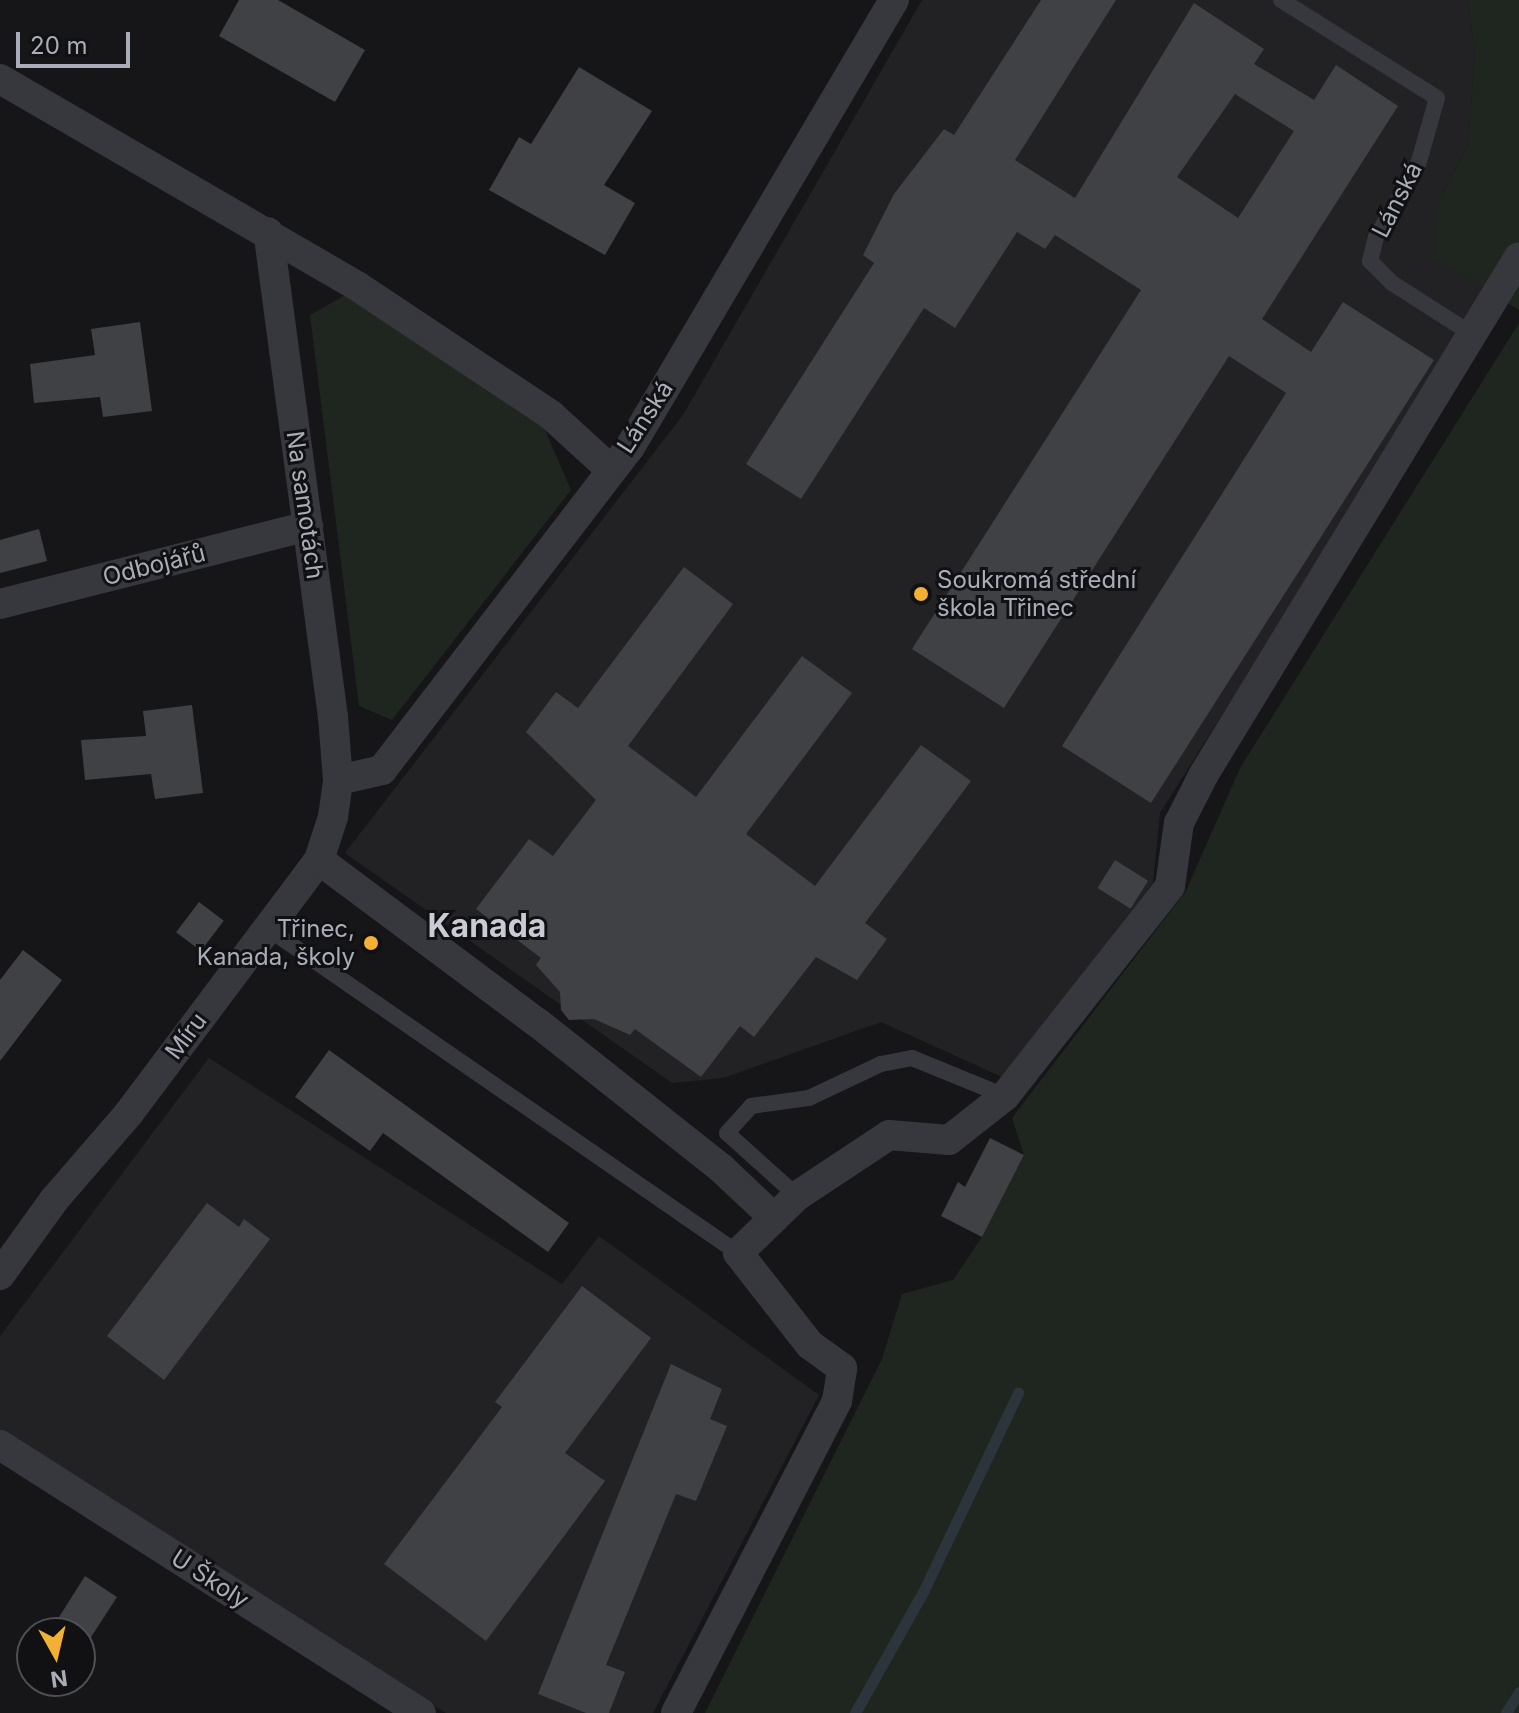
<!DOCTYPE html>
<meta charset="utf-8">
<style>
body{margin:0}
#map{position:relative;width:1519px;height:1713px;overflow:hidden;background:#161618;font-family:Inter,sans-serif}
div>[style]{position:absolute}
.built>*{inset:0;background:#222225}
.green>*{inset:0;background:#1e261f}
.stream>*{height:11px;margin:-5.5px;padding:0 5.5px;transform-origin:5.5px;border-radius:5.5px;background:#2c353c}
.building>*{inset:0;background:#404145;transform-origin:0 0}
.service>*{height:16px;margin:-8px;padding:0 8px;transform-origin:8px;border-radius:8px;background:#37383d}
.minor>*{height:30px;margin:-15px;padding:0 15px;transform-origin:15px;border-radius:15px;background:#37383d}
.dots>*{width:22px;height:22px;translate:-50% -50%;box-sizing:border-box;border:4px solid #111113;border-radius:50%}
span{translate:-50% -50%;white-space:nowrap;text-align:center;line-height:1.15;-webkit-text-stroke:6px #111113;paint-order:stroke}
.street-label{font-size:24px;color:#a8adb8}
.poi-label{font-size:24px;color:#a8adb8}
.left{translate:0 -50%;text-align:left}
.right{translate:-100% -50%;text-align:right}
.district-label{font-size:32px;color:#c9ccd4;font-weight:700}
.north{position:absolute;left:16px;top:1617px;width:80px;height:80px;box-sizing:border-box;background:#111113;border:2px solid #4d4f55;border-radius:50%;rotate:172deg;font-size:22px;font-weight:700;line-height:32px;text-align:center;color:#a8adb8}
.north::after{content:'';display:block;margin:auto;width:28px;height:36px;background:#f2b134;clip-path:polygon(50% 0,100% 100%,50% 72%,0 100%)}
.scale{position:absolute;left:16px;top:32px;width:114px;height:36px;box-sizing:border-box;border:4px solid #a8adb8;border-top:0;padding-left:10px;font-size:24px;line-height:28px;white-space:nowrap;color:#a8adb8;-webkit-text-stroke:6px #111113;paint-order:stroke}
</style>
<div id="map">
<div class="built">
<i style="clip-path:polygon(922px 0,1468px 0,1475px 52px,1468px 144px,1436px 206px,1490px 292px,1160px 813px,1153px 883px,1002px 1077px,881px 1022px,723px 1078px,672px 1083px,345px 853px,683px 415px)"></i>
<i style="clip-path:polygon(209px 1058px,562px 1284px,599px 1236px,819px 1395px,653px 1713px,446px 1713px,0 1433px,0 1336px)"></i>
</div>
<div class="green">
<i style="clip-path:polygon(1468px 0,1519px 0,1519px 310px,1433px 258px,1436px 206px,1468px 144px,1475px 52px)"></i>
<i style="clip-path:polygon(349px 293px,542px 423px,571px 490px,392px 720px,359px 706px,310px 315px)"></i>
<i style="clip-path:polygon(1519px 323px,1519px 1713px,705px 1713px,882px 1359px,902px 1294px,953px 1280px,982px 1237px,1024px 1155px,1012px 1118px,1186px 891px,1240px 768px)"></i>
</div>
<div class="stream">
<i style="left:855px;top:1713px;width:139px;rotate:-60.7deg"></i>
<i style="left:923px;top:1592px;width:221px;rotate:-64.5deg"></i>
<i style="left:1506px;top:1713px;width:25px;rotate:-58deg"></i>
</div>
<div class="building">
<i style="clip-path:polygon(239px 0,278px 0,365px 50px,335px 102px,219px 36px)"></i>
<i style="clip-path:polygon(evenodd,1041px 0,1116px 0,1015px 160px,1075px 198px,1194px 3px,1264px 49px,1254px 64px,1314px 100px,1336px 65px,1398px 106px,1262px 319px,1311px 352px,1343px 302px,1434px 360px,1151px 803px,1062px 746px,1286px 393px,1229px 356px,1004px 708px,912px 649px,1141px 290px,1055px 235px,1045px 249px,1017px 232px,955px 328px,924px 308px,801px 499px,746px 464px,874px 263px,863px 255px,894px 194px,944px 129px,954px 135px,1041px 0,1235px 94px,1294px 131px,1238px 218px,1177px 177px,1235px 94px)"></i>
<i style="clip-path:polygon(579px 67px,652px 111px,604px 185px,635px 203px,605px 255px,489px 190px,519px 137px,531px 144px)"></i>
<i style="clip-path:polygon(140px 322px,152px 411px,103px 417px,100px 397px,34px 403px,30px 364px,95px 355px,91px 329px)"></i>
<i style="clip-path:polygon(39px 529px,47px 561px,0 573px,0 540px)"></i>
<i style="clip-path:polygon(684px 567px,733px 604px,628px 746px,696px 797px,802px 656px,852px 693px,746px 834px,815px 886px,921px 745px,971px 781px,865px 923px,887px 939px,857px 980px,816px 957px,754px 1037px,740px 1026px,701px 1077px,635px 1029px,630px 1035px,594px 1019px,569px 1020px,561px 1010px,560px 992px,536px 965px,541px 958px,476px 909px,529px 839px,553px 856px,596px 800px,526px 732px,556px 692px,578px 708px)"></i>
<i style="clip-path:polygon(192px 705px,203px 793px,155px 799px,151px 774px,85px 780px,81px 740px,146px 736px,143px 711px)"></i>
<i style="left:1115px;top:860px;width:39px;height:33px;rotate:32deg"></i>
<i style="left:199px;top:902px;width:31px;height:38px;rotate:37deg"></i>
<i style="clip-path:polygon(23px 950px,62px 980px,0 1061px,0 980px)"></i>
<i style="clip-path:polygon(329px 1050px,569px 1223px,548px 1252px,383px 1133px,370px 1151px,295px 1097px)"></i>
<i style="clip-path:polygon(990px 1138px,1024px 1155px,982px 1237px,941px 1216px,958px 1182px,965px 1187px)"></i>
<i style="clip-path:polygon(207px 1203px,239px 1227px,244px 1219px,270px 1239px,164px 1380px,107px 1336px)"></i>
<i style="clip-path:polygon(582px 1286px,651px 1338px,565px 1453px,605px 1481px,486px 1641px,384px 1564px,502px 1407px,495px 1402px)"></i>
<i style="clip-path:polygon(671px 1364px,722px 1389px,710px 1419px,727px 1426px,696px 1501px,676px 1494px,606px 1665px,625px 1672px,609px 1713px,586px 1713px,538px 1694px)"></i>
<i style="clip-path:polygon(85px 1576px,117px 1597px,86px 1645px,80px 1633px,54px 1625px)"></i>
</div>
<div class="service">
<i style="left:1281px;top:0;width:184px;rotate:32.1deg"></i>
<i style="left:1437px;top:98px;width:73px;rotate:105.9deg"></i>
<i style="left:1417px;top:168px;width:80px;rotate:120.7deg"></i>
<i style="left:1376px;top:237px;width:25px;rotate:104deg"></i>
<i style="left:1370px;top:261px;width:31px;rotate:45deg"></i>
<i style="left:1392px;top:283px;width:98px;rotate:32.6deg"></i>
<i style="left:267px;top:928px;width:572px;rotate:34.61deg"></i>
<i style="left:797px;top:1196px;width:94px;rotate:-138deg"></i>
<i style="left:727px;top:1133px;width:36px;rotate:-48deg"></i>
<i style="left:751px;top:1106px;width:59px;rotate:-7.9deg"></i>
<i style="left:809px;top:1098px;width:80px;rotate:-25.3deg"></i>
<i style="left:881px;top:1064px;width:32px;rotate:-11deg"></i>
<i style="left:912px;top:1058px;width:100px;rotate:22.2deg"></i>
</div>
<div class="minor">
<i style="left:0;top:79px;width:413px;rotate:30.1deg"></i>
<i style="left:357px;top:286px;width:233px;rotate:33.6deg"></i>
<i style="left:551px;top:415px;width:80px;rotate:42.5deg"></i>
<i style="left:0;top:604px;width:318px;rotate:-14.2deg"></i>
<i style="left:338px;top:780px;width:45px;rotate:-12.8deg"></i>
<i style="left:382px;top:770px;width:407px;rotate:-52.5deg"></i>
<i style="left:630px;top:447px;width:519px;rotate:-59.43deg"></i>
<i style="left:319px;top:860px;width:273px;rotate:36.7deg"></i>
<i style="left:538px;top:1023px;width:233px;rotate:38.4deg"></i>
<i style="left:721px;top:1168px;width:71px;rotate:43.3deg"></i>
<i style="left:0;top:1275px;width:92px;rotate:-54.2deg"></i>
<i style="left:54px;top:1200px;width:115px;rotate:-49.2deg"></i>
<i style="left:129px;top:1113px;width:316px;rotate:-53.1deg"></i>
<i style="left:319px;top:860px;width:45px;rotate:-72deg"></i>
<i style="left:333px;top:817px;width:37px;rotate:-82deg"></i>
<i style="left:338px;top:780px;width:63px;rotate:-94.5deg"></i>
<i style="left:333px;top:717px;width:489px;rotate:-97.6deg"></i>
<i style="left:0;top:1445px;width:499px;rotate:32.5deg"></i>
<i style="left:676px;top:1713px;width:351px;rotate:-62.7deg"></i>
<i style="left:837px;top:1401px;width:33px;rotate:-81deg"></i>
<i style="left:842px;top:1368px;width:39px;rotate:-144deg"></i>
<i style="left:810px;top:1345px;width:117px;rotate:-128deg"></i>
<i style="left:738px;top:1253px;width:82px;rotate:-44deg"></i>
<i style="left:797px;top:1196px;width:110px;rotate:-33.5deg"></i>
<i style="left:889px;top:1135px;width:60px;rotate:4.8deg"></i>
<i style="left:949px;top:1140px;width:71px;rotate:-38.2deg"></i>
<i style="left:1005px;top:1096px;width:267px;rotate:-51.8deg"></i>
<i style="left:1170px;top:886px;width:64px;rotate:-81.9deg"></i>
<i style="left:1179px;top:823px;width:55px;rotate:-63deg"></i>
<i style="left:1204px;top:774px;width:605px;rotate:-58.65deg"></i>
</div>
<div class="dots">
<i style="left:921px;top:594px;background:#f2b134"></i>
<i style="left:371px;top:943px;background:#f2b134"></i>
</div>
<div class="street-label">
<span style="left:1397px;top:200px;rotate:-63deg">Lánská</span>
<span style="left:645px;top:417px;rotate:-57deg">Lánská</span>
<span style="left:305px;top:505px;rotate:82deg">Na samotách</span>
<span style="left:154px;top:565px;rotate:-14deg">Odbojářů</span>
<span style="left:186px;top:1036px;rotate:-53deg">Míru</span>
<span style="left:210px;top:1579px;rotate:33deg">U Školy</span>
</div>
<div class="poi-label">
<span class="left" style="left:937px;top:594px">Soukromá střední<br>škola Třinec</span>
<span class="right" style="left:355px;top:943px">Třinec,<br>Kanada, školy</span>
</div>
<div class="district-label">
<span style="left:487px;top:926px">Kanada</span>
</div>
<div class="north">N</div>
<div class="scale">20 m</div>
</div>
